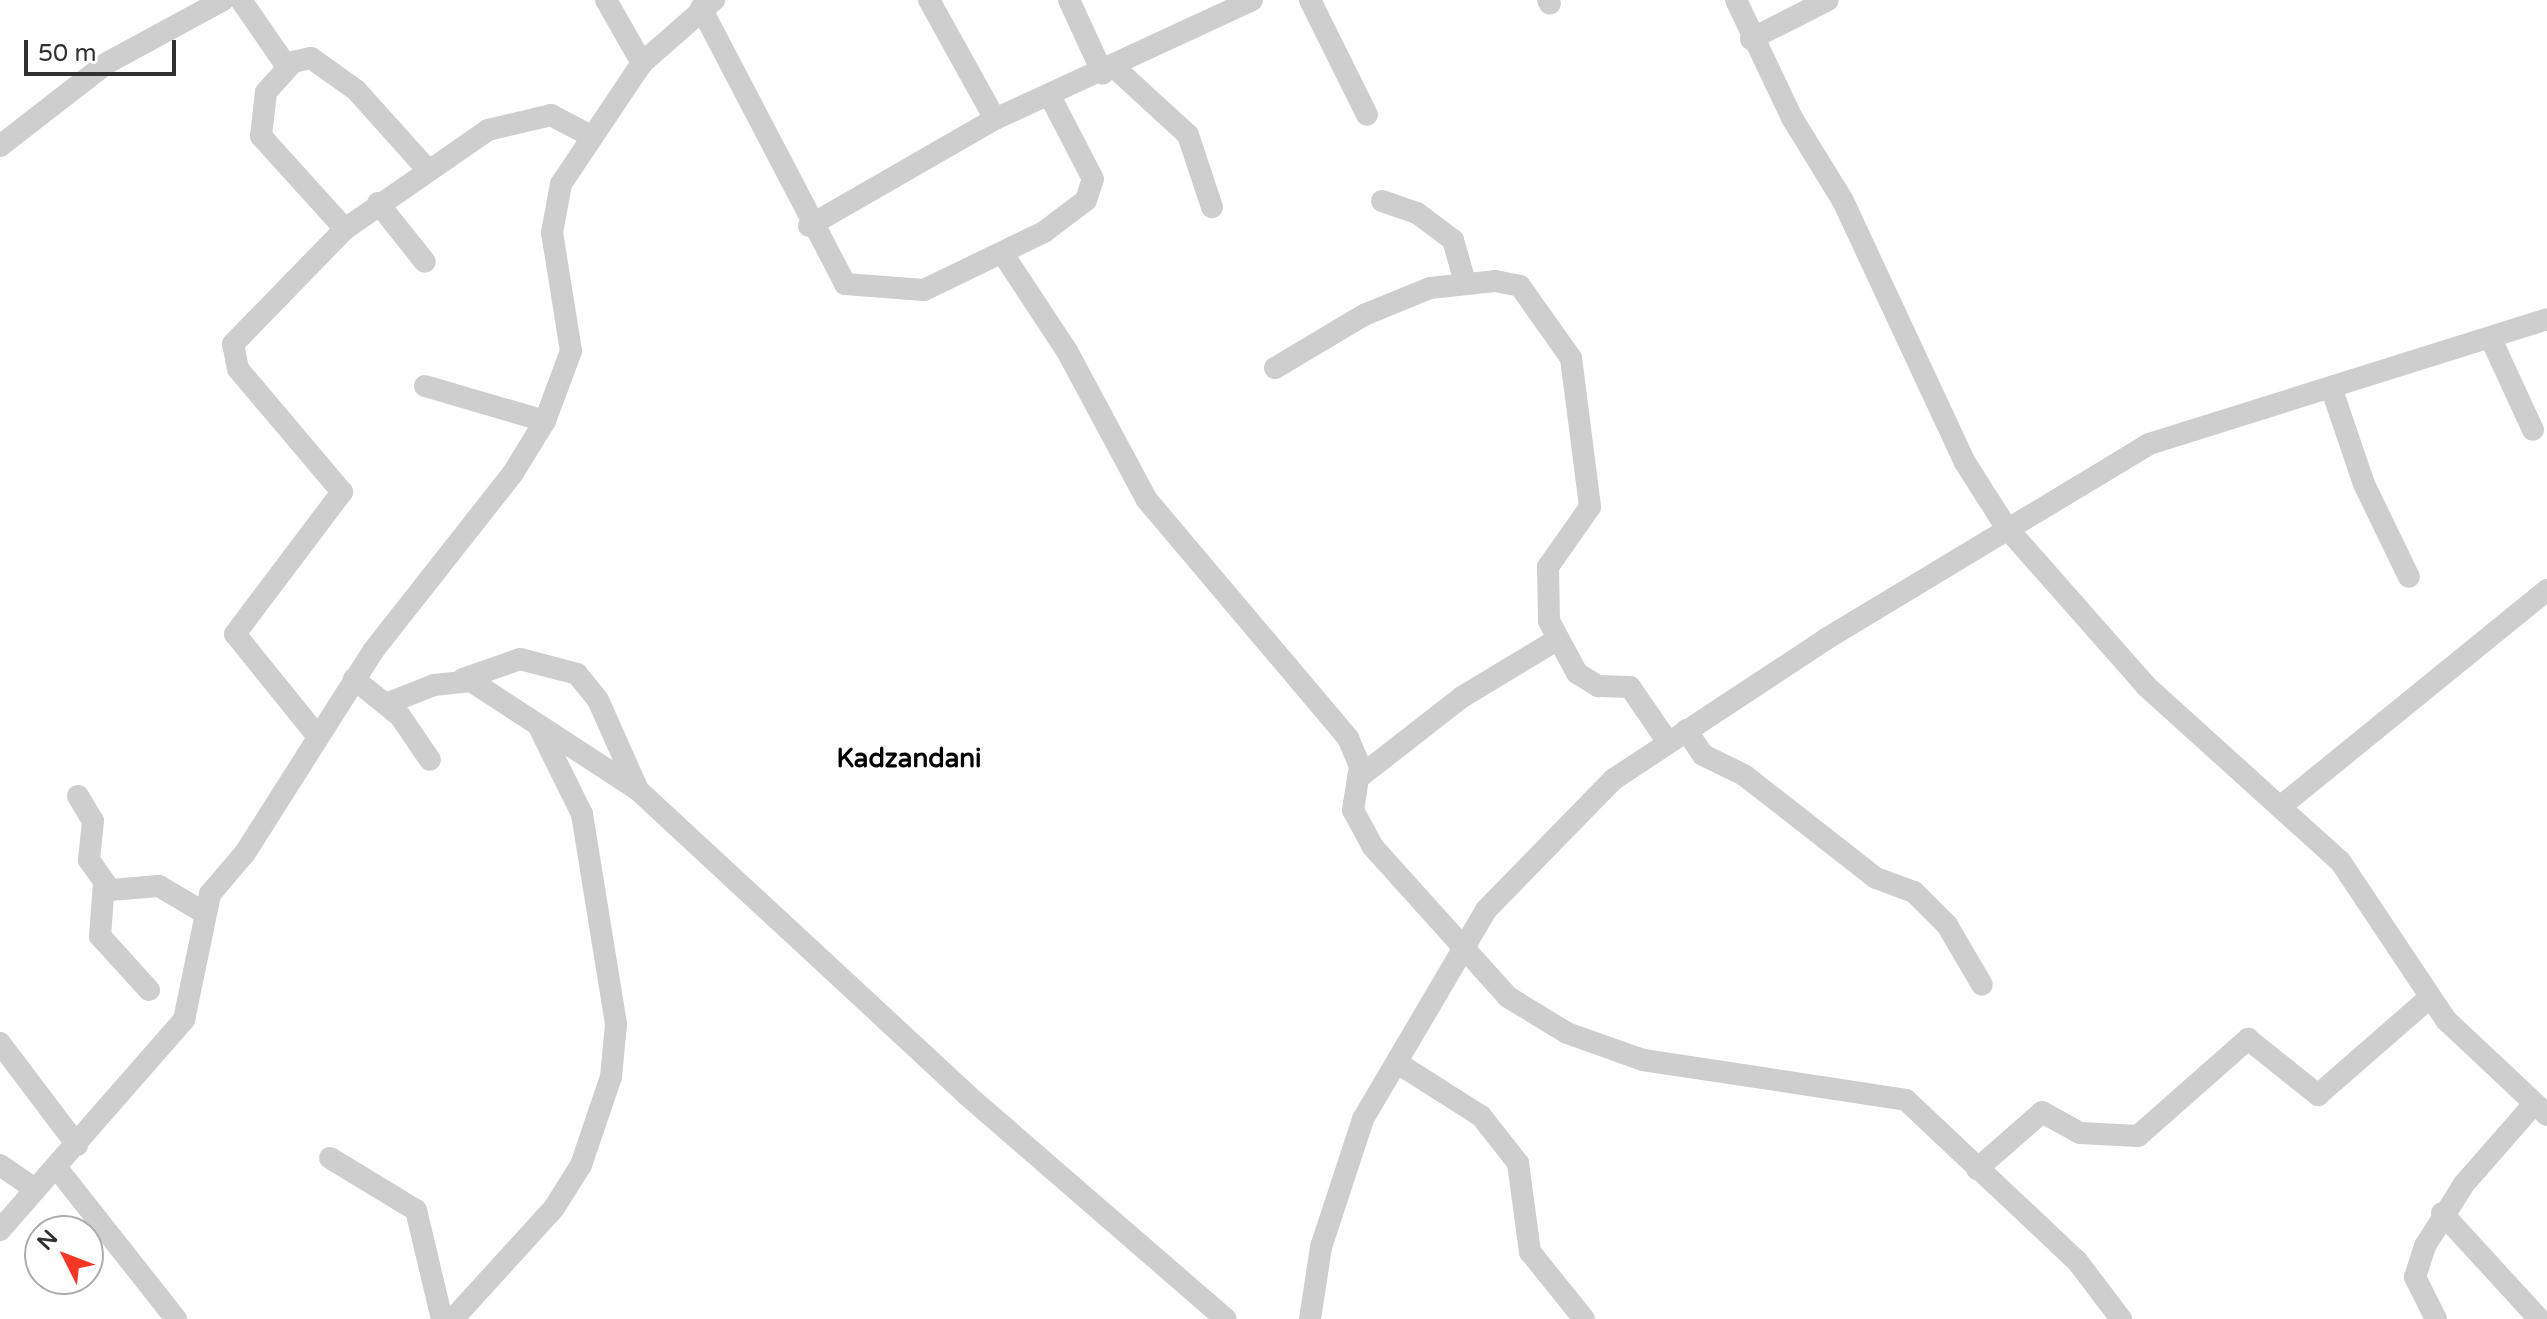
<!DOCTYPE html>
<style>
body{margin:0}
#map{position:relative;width:2547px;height:1319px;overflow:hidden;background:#fff;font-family:"Varela Round",sans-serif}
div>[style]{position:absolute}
.street>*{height:22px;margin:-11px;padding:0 11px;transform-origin:11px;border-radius:11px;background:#cecece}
span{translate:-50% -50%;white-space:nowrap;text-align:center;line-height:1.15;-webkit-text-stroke:8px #fff;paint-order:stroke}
.quarter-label{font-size:26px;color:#000;font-weight:700}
.north{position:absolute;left:24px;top:1215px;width:80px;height:80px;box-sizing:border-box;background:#fff;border:2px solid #adadad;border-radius:50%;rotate:312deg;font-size:22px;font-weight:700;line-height:32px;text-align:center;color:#313131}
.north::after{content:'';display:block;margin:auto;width:28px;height:36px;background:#f73725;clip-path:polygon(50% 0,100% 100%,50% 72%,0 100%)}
.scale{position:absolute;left:24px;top:40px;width:152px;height:36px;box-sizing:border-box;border:4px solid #313131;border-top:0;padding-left:10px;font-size:24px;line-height:28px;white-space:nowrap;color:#313131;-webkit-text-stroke:6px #fff;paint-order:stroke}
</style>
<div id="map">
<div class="street">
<i style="left:241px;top:0;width:81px;rotate:55.5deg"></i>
<i style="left:606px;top:0;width:73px;rotate:60.3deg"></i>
<i style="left:929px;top:0;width:136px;rotate:61deg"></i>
<i style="left:1069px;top:0;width:81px;rotate:65.3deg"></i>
<i style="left:1310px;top:0;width:128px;rotate:63.6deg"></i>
<i style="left:1548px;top:0;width:4px;rotate:63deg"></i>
<i style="left:1736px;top:0;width:131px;rotate:64.6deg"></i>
<i style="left:1792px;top:118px;width:97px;rotate:58.4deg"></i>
<i style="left:1843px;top:201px;width:287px;rotate:65deg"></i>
<i style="left:1964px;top:461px;width:78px;rotate:57.5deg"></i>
<i style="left:2006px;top:527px;width:212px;rotate:48.6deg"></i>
<i style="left:2146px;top:686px;width:261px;rotate:42.1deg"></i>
<i style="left:2340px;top:861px;width:191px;rotate:56.3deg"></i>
<i style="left:2446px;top:1020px;width:139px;rotate:43.2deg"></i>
<i style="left:701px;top:8px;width:311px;rotate:62.4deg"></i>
<i style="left:845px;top:284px;width:79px;rotate:4.3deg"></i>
<i style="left:924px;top:290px;width:133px;rotate:-25.8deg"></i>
<i style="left:1044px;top:232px;width:53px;rotate:-37.3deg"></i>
<i style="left:1086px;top:200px;width:22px;rotate:-72deg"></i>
<i style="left:1093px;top:179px;width:93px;rotate:-117.4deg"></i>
<i style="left:1751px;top:39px;width:86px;rotate:-26.9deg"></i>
<i style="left:1115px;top:68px;width:99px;rotate:42.5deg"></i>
<i style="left:1188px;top:135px;width:76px;rotate:71.6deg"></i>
<i style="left:0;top:146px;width:135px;rotate:-37.8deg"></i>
<i style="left:107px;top:63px;width:132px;rotate:-28.5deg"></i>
<i style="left:1382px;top:201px;width:37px;rotate:19deg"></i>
<i style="left:1417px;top:213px;width:45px;rotate:36.9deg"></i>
<i style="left:1453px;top:240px;width:44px;rotate:74.1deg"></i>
<i style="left:378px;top:203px;width:75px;rotate:51.5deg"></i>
<i style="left:809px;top:226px;width:215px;rotate:-29.9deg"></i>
<i style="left:995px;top:119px;width:283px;rotate:-24.8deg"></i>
<i style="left:345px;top:229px;width:125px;rotate:-132.1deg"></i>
<i style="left:261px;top:136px;width:44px;rotate:-83.5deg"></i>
<i style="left:266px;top:92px;width:40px;rotate:-48deg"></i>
<i style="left:293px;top:62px;width:18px;rotate:-13deg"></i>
<i style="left:311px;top:58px;width:55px;rotate:35.4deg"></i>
<i style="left:356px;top:90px;width:105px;rotate:48.1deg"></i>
<i style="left:1003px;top:254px;width:116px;rotate:56.6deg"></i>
<i style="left:1067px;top:351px;width:169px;rotate:61.8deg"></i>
<i style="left:1147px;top:500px;width:312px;rotate:49.8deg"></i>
<i style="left:1348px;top:738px;width:30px;rotate:67deg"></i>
<i style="left:1360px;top:766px;width:45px;rotate:99deg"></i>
<i style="left:1353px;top:810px;width:42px;rotate:61.6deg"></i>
<i style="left:1373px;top:847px;width:202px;rotate:48deg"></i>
<i style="left:1508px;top:997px;width:69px;rotate:31.4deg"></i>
<i style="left:1567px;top:1033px;width:81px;rotate:19.6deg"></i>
<i style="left:1643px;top:1060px;width:266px;rotate:8.6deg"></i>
<i style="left:1906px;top:1100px;width:235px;rotate:43.3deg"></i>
<i style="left:2077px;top:1261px;width:73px;rotate:52.8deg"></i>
<i style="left:2491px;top:339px;width:100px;rotate:65.2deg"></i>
<i style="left:1275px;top:368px;width:104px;rotate:-30.8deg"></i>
<i style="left:1364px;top:315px;width:71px;rotate:-22.2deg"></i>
<i style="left:1430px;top:288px;width:65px;rotate:-6.1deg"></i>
<i style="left:1495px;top:281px;width:25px;rotate:11deg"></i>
<i style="left:1520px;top:286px;width:88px;rotate:54.7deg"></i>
<i style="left:1571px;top:358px;width:150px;rotate:82.7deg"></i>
<i style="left:1590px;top:507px;width:73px;rotate:125deg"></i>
<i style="left:1548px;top:567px;width:54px;rotate:88.9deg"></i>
<i style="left:1549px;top:621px;width:59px;rotate:61.7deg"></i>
<i style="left:1577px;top:673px;width:25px;rotate:32deg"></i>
<i style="left:1598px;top:686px;width:32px;rotate:2deg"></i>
<i style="left:1630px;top:687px;width:67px;rotate:55.4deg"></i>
<i style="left:425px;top:386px;width:125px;rotate:16.3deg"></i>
<i style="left:2332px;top:390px;width:99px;rotate:71.2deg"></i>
<i style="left:2364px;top:484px;width:103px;rotate:64.2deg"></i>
<i style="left:354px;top:679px;width:59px;rotate:38.8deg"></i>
<i style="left:400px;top:716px;width:53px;rotate:55.7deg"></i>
<i style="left:463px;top:679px;width:60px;rotate:-19.3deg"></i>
<i style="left:520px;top:659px;width:59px;rotate:14.7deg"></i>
<i style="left:577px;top:674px;width:33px;rotate:51deg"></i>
<i style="left:598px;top:700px;width:98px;rotate:66deg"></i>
<i style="left:386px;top:704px;width:52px;rotate:-21.6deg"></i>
<i style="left:434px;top:685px;width:37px;rotate:-6deg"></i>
<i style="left:471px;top:681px;width:199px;rotate:33.1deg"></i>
<i style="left:638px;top:790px;width:449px;rotate:42.8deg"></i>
<i style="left:967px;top:1095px;width:342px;rotate:40.9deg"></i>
<i style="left:1686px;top:730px;width:30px;rotate:56deg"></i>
<i style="left:1703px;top:755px;width:46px;rotate:26deg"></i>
<i style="left:1744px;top:775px;width:167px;rotate:38deg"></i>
<i style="left:1876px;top:878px;width:40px;rotate:20.2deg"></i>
<i style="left:1914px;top:892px;width:47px;rotate:45deg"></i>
<i style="left:1947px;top:925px;width:69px;rotate:59.7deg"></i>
<i style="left:315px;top:733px;width:127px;rotate:-128.9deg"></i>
<i style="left:235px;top:634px;width:178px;rotate:-53deg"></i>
<i style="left:342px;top:492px;width:161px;rotate:-130.2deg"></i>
<i style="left:238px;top:369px;width:25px;rotate:-101deg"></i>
<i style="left:233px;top:344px;width:161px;rotate:-45.8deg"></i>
<i style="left:345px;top:229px;width:174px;rotate:-34.7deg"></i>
<i style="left:488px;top:130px;width:65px;rotate:-13.4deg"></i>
<i style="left:551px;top:115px;width:43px;rotate:27.8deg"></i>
<i style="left:1358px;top:778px;width:132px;rotate:-37.9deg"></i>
<i style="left:1462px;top:697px;width:112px;rotate:-31.1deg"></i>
<i style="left:78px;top:796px;width:29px;rotate:59deg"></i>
<i style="left:93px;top:821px;width:39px;rotate:96deg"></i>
<i style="left:89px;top:860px;width:37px;rotate:55deg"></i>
<i style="left:110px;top:890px;width:49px;rotate:-4.7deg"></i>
<i style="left:159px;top:886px;width:51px;rotate:30.6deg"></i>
<i style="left:2280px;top:807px;width:344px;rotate:-39.1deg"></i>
<i style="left:104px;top:883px;width:53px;rotate:94.3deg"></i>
<i style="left:100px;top:936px;width:73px;rotate:47.8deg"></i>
<i style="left:0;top:1043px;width:128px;rotate:53deg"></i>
<i style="left:1399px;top:1064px;width:97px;rotate:32.4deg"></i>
<i style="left:1481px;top:1116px;width:60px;rotate:51.8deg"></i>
<i style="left:1518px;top:1163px;width:90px;rotate:82.3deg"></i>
<i style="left:1530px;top:1252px;width:86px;rotate:51.1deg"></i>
<i style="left:330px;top:1158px;width:100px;rotate:31.2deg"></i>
<i style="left:416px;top:1210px;width:112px;rotate:76.6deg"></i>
<i style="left:0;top:1165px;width:42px;rotate:34.4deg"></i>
<i style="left:56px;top:1167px;width:194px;rotate:51.7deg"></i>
<i style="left:1977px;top:1169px;width:86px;rotate:-41.2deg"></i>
<i style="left:2042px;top:1112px;width:43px;rotate:28.9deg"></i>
<i style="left:2080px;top:1133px;width:58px;rotate:3deg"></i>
<i style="left:2138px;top:1136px;width:147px;rotate:-41.4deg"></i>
<i style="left:2248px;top:1039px;width:90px;rotate:38.7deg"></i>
<i style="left:2318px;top:1095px;width:147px;rotate:-41.1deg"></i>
<i style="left:2442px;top:1213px;width:144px;rotate:47.5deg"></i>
<i style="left:0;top:1230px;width:279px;rotate:-48.8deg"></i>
<i style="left:184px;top:1020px;width:129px;rotate:-78.3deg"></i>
<i style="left:210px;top:894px;width:54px;rotate:-49.5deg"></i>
<i style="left:245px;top:853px;width:239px;rotate:-57.6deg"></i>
<i style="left:373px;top:651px;width:226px;rotate:-51.8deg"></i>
<i style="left:513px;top:473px;width:61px;rotate:-58.4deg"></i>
<i style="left:545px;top:421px;width:75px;rotate:-69.6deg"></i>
<i style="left:571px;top:351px;width:120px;rotate:-99.1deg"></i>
<i style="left:552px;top:233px;width:50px;rotate:-79.6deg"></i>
<i style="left:561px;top:184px;width:146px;rotate:-56.2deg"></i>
<i style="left:642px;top:63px;width:96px;rotate:-41.2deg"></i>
<i style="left:453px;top:1319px;width:150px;rotate:-47.7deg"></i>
<i style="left:554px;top:1208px;width:51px;rotate:-57.9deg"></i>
<i style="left:581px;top:1165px;width:93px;rotate:-71.2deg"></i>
<i style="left:611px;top:1077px;width:53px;rotate:-84.6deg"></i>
<i style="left:616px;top:1024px;width:213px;rotate:-99.2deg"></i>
<i style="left:582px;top:814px;width:95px;rotate:-116.3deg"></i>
<i style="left:1310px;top:1319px;width:73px;rotate:-81.3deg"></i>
<i style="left:1321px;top:1247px;width:135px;rotate:-71.8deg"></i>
<i style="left:1363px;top:1119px;width:243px;rotate:-59.5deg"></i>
<i style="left:1486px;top:910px;width:183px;rotate:-45.7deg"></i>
<i style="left:1614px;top:779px;width:254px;rotate:-33.4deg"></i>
<i style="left:1826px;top:639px;width:377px;rotate:-31.1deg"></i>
<i style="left:2149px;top:444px;width:417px;rotate:-17.4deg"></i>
<i style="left:2436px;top:1319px;width:47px;rotate:-116.6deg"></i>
<i style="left:2415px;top:1277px;width:33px;rotate:-72deg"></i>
<i style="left:2425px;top:1246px;width:73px;rotate:-57.8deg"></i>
<i style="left:2464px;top:1184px;width:106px;rotate:-48.8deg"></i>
</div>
<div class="quarter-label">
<span style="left:909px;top:759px">Kadzandani</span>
</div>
<div class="north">N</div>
<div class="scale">50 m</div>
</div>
